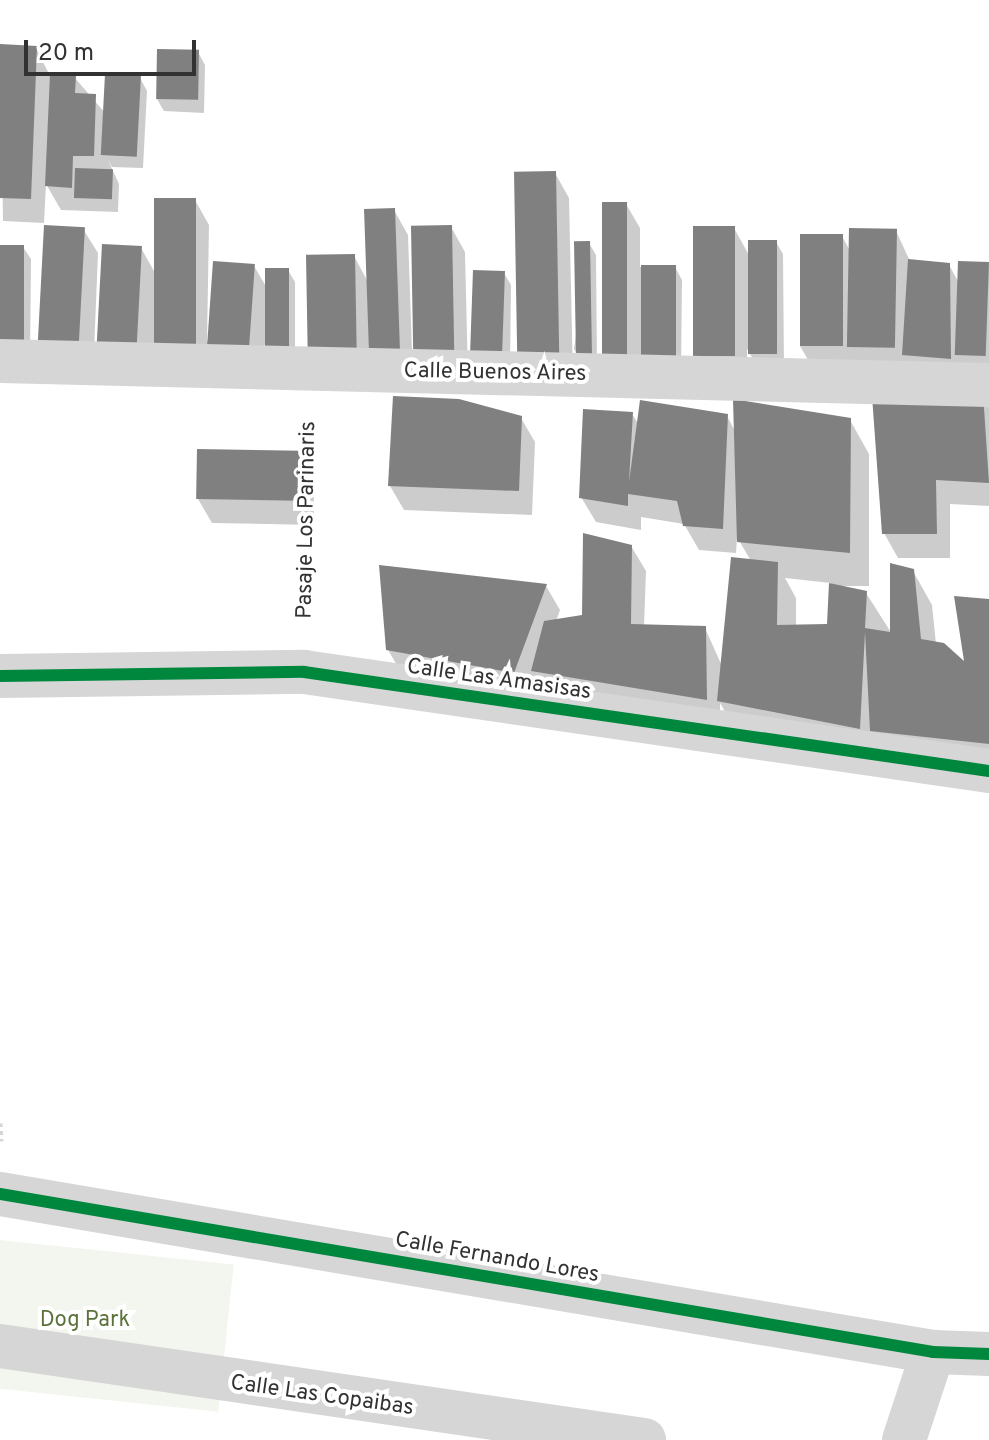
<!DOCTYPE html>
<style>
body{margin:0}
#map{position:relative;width:989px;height:1440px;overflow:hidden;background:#fff;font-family:Overpass,sans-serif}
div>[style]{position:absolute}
.green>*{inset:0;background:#f3f6ee;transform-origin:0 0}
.shadow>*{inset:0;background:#0003}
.building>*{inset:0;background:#808080;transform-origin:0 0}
.path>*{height:5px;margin-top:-2.5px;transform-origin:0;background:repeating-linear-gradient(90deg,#d6d6d6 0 4px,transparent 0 8px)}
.street>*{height:44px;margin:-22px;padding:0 22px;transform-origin:22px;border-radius:22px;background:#d6d6d6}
.cycleway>*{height:12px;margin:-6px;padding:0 6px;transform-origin:6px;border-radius:6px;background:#00873e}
span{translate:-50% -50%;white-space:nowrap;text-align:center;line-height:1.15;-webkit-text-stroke:8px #fff;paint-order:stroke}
.street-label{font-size:22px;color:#323232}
.park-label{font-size:22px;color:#5c723b}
.scale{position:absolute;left:24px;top:40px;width:172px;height:36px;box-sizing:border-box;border:4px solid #323232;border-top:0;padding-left:10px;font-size:24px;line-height:28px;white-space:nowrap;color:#323232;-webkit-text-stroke:6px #fff;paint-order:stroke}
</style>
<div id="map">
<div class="green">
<i style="left:0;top:1240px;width:235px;height:148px;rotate:6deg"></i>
</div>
<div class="shadow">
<i style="clip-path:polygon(0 46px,36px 48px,50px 76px,75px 78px,106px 114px,140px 78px,147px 91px,143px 168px,112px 167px,108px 160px,119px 184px,118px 212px,61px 210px,46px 184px,44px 223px,3px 221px)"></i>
<i style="clip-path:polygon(198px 52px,205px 65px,204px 113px,164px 111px,157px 99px)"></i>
<i style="clip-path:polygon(555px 173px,569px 198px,573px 378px,535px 379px)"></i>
<i style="clip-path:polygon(195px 200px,209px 225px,207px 342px,254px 266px,267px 288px,288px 270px,295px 282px,295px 360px,275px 360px,265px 342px,262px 378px,116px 372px,141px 248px,154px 271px)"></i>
<i style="clip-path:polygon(626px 204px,640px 228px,640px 267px,675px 267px,682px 280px,681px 372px,620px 382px)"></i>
<i style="clip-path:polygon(394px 210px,408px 235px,413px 379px,324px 381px,354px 256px,368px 282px)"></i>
<i style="clip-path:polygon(451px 227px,465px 252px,468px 378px,431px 379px)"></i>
<i style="clip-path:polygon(734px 228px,750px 257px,776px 242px,783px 254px,784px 367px,758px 367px,747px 349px,747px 381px,694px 355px)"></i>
<i style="clip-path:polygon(83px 229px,98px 253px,93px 377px,57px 375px)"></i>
<i style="clip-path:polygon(896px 231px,910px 261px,949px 265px,959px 283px,989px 264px,989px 389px,918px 379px,906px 360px,906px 373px,814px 370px,800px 346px,842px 236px,850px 251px)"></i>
<i style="clip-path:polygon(589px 243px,596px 255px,597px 366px,584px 366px,574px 349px)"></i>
<i style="clip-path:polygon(0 247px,23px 247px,31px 259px,30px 360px,0 360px)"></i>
<i style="clip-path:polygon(504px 273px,511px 285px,510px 367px,482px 366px)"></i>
<i style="clip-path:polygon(982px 395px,989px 408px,989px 506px,950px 504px,950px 558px,898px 558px,884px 533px)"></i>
<i style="clip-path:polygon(evenodd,632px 414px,639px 425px,727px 416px,736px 433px,850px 420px,869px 454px,869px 586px,833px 586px,866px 593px,892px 634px,913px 571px,932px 605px,936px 644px,966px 666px,989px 601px,989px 776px,739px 735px,720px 703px,720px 723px,548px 696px,536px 676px,528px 697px,403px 675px,388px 650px,546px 586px,560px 610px,556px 621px,584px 617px,631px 546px,646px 571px,644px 626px,705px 628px,722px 666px,751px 561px,737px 537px,736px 553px,699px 550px,684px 524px,641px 517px,641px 530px,596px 522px,581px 497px,632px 414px,785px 578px,831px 583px,829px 626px,796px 626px,796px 598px,785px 578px)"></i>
<i style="clip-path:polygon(521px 418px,535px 442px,532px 515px,404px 510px,390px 486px)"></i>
<i style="clip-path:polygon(300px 453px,314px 478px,314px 525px,212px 523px,198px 499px)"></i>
</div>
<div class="building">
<i style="clip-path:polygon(0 44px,37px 46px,31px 199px,0 198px)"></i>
<i style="left:157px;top:49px;width:42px;height:50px;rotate:1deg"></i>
<i style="clip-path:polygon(50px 74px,76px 76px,75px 93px,96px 94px,94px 156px,73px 156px,72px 188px,45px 186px)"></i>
<i style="left:105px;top:74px;width:36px;height:81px;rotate:3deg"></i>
<i style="left:75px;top:168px;width:38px;height:30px;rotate:2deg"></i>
<i style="left:556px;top:171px;width:183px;height:42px;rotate:89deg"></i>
<i style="left:154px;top:198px;width:42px;height:151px"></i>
<i style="left:602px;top:202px;width:25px;height:155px"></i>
<i style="left:395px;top:208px;width:146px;height:31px;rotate:88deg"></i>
<i style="left:44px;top:225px;width:41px;height:125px;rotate:3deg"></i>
<i style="left:452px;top:225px;width:129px;height:41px;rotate:89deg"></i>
<i style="left:693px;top:226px;width:42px;height:130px"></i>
<i style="left:849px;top:228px;width:48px;height:119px;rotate:1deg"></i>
<i style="left:800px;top:234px;width:43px;height:112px"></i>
<i style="left:748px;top:240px;width:29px;height:114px"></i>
<i style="left:590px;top:241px;width:113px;height:16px;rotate:89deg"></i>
<i style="left:102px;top:244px;width:40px;height:103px;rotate:3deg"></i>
<i style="left:0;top:245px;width:24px;height:103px"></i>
<i style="left:355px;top:254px;width:101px;height:49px;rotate:89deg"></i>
<i style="clip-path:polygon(908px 259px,950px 263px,951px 359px,902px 355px)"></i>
<i style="left:213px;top:261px;width:42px;height:90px;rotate:4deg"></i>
<i style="left:958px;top:261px;width:31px;height:94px;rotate:2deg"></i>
<i style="left:641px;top:265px;width:35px;height:95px"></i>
<i style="left:265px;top:268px;width:24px;height:79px"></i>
<i style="left:473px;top:270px;width:32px;height:84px;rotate:2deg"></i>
<i style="clip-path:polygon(983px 393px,989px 483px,936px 480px,937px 534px,882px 534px,872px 396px)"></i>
<i style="clip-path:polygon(393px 396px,459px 399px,522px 416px,519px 491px,388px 486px)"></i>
<i style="clip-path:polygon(733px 399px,851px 418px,850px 553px,737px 542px)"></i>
<i style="clip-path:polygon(640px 400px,728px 414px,723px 529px,683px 526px,677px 501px,628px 494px,628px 506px,579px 498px,583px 409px,633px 412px,629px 482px)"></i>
<i style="left:197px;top:449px;width:104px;height:50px;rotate:1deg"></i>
<i style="clip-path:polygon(583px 533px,632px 545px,631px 624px,706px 626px,707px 700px,531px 671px,544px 621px,582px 615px)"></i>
<i style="clip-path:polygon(731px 557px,778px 562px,777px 625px,827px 624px,829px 583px,867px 591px,865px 628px,890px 632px,890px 563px,914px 569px,921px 639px,944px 643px,964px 661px,954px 596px,989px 599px,989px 744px,870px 731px,865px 632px,860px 729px,717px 701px)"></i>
<i style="clip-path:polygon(379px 565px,547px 584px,514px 673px,386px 650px)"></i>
</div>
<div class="path">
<i style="left:305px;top:619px;width:198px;rotate:-88.6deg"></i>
<i style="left:0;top:1123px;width:18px;rotate:87deg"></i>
</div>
<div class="street">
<i style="left:0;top:361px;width:989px;rotate:1.39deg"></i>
<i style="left:0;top:676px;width:304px;rotate:-0.8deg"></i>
<i style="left:304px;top:672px;width:692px;rotate:8.22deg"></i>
<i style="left:0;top:1194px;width:946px;rotate:9.61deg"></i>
<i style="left:933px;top:1352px;width:56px;rotate:2deg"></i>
<i style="left:0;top:1346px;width:651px;rotate:8.3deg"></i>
<i style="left:904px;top:1440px;width:93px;rotate:-71.8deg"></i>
</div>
<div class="cycleway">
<i style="left:0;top:676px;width:304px;rotate:-0.8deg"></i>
<i style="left:304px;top:672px;width:692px;rotate:8.22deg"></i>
<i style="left:0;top:1194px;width:946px;rotate:9.61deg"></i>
<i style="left:933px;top:1352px;width:56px;rotate:2deg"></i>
</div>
<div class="street-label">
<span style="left:495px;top:373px;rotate:1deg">Calle Buenos Aires</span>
<span style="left:307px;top:520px;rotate:-89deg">Pasaje Los Parinaris</span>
<span style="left:499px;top:680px;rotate:8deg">Calle Las Amasisas</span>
<span style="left:497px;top:1258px;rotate:10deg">Calle Fernando Lores</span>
<span style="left:322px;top:1396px;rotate:8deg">Calle Las Copaibas</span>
</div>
<div class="park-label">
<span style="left:85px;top:1321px">Dog Park</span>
</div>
<div class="scale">20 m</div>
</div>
